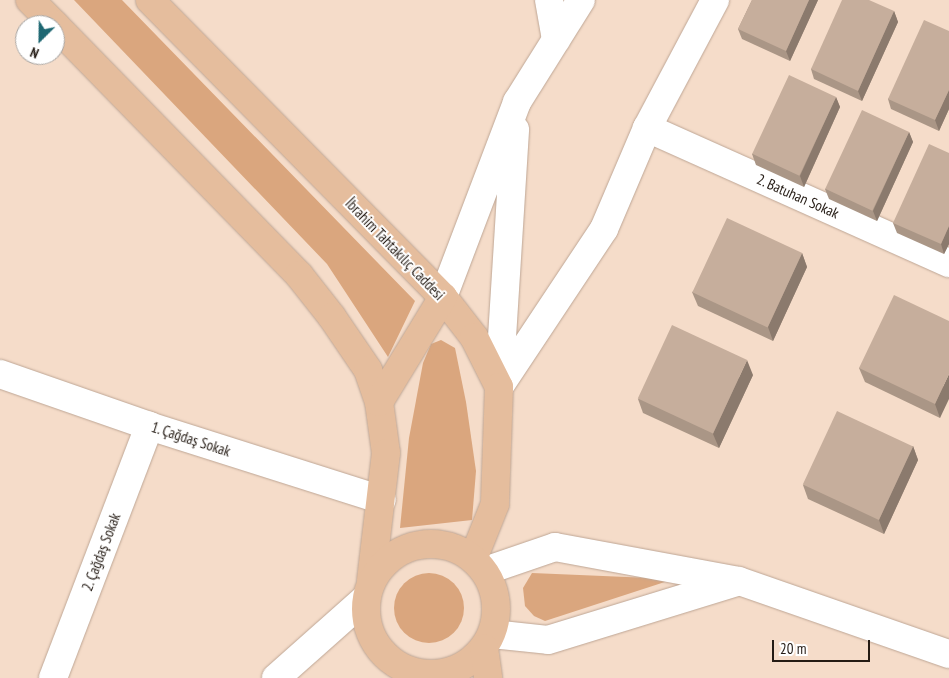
<!DOCTYPE html>
<meta charset="utf-8">
<style>
body{margin:0}
#map{position:relative;width:949px;height:678px;overflow:hidden;background:#f5dcc9;font-family:"PT Sans Narrow",sans-serif}
div>[style]{position:absolute}
.green>*{inset:0;background:#daa67e}
.round{border-radius:50%}
.roads{filter:drop-shadow(0 0 1px #bea695) drop-shadow(0 0 1px #bea695)}
.minor>*{height:28px;margin:-14px;padding:0 14px;transform-origin:14px;border-radius:14px;background:#fff}
.major>*{height:28px;margin:-14px;padding:0 14px;transform-origin:14px;border-radius:14px;background:#e5bd9d}
.major>.ring{margin:-14px;padding:0;box-sizing:content-box;background:none;border:28px solid #e5bd9d;border-radius:50%}
.wall>*{inset:0;background:#aa9686}
.shaded-wall>*{inset:0;background:#8b7a6d}
.building>*{inset:0;background:#c6ae9c;transform-origin:0 0}
span{translate:-50% -50%;white-space:nowrap;text-align:center;line-height:1.15;-webkit-text-stroke:4px #fff;paint-order:stroke}
.street-label{font-size:15px;color:#241b14}
.north{position:absolute;left:15px;top:15px;width:50px;height:50px;box-sizing:border-box;background:#fff;border:1px solid #a7a4a1;border-radius:50%;rotate:203deg;font-size:14px;font-weight:700;line-height:20px;text-align:center;color:#241b14}
.north::after{content:'';display:block;margin:auto;width:18px;height:22px;background:#1d6772;clip-path:polygon(50% 0,100% 100%,50% 72%,0 100%)}
.scale{position:absolute;left:772px;top:640px;width:98px;height:22px;box-sizing:border-box;border:2px solid #241b14;border-top:0;padding-left:6px;font-size:15px;line-height:18px;white-space:nowrap;color:#241b14;-webkit-text-stroke:4px #fff;paint-order:stroke}
</style>
<div id="map">
<div class="green">
<i style="clip-path:polygon(74px 0,122px 0,415px 301px,388px 357px,327px 264px)"></i>
<i style="clip-path:polygon(441px 340px,455px 348px,466px 402px,476px 471px,472px 520px,400px 528px,409px 438px,423px 363px,431px 344px)"></i>
<i class="round" style="left:394px;top:573px;width:70px;height:70px"></i>
<i style="clip-path:polygon(532px 573px,674px 579px,545px 621px,534px 616px,525px 606px,523px 588px)"></i>
</div>
<div class="roads">
<div class="minor">
<i style="left:549px;top:0;width:40px;rotate:80deg"></i>
<i style="left:647px;top:128px;width:331px;rotate:24.1deg"></i>
<i style="left:443px;top:297px;width:209px;rotate:-69.2deg"></i>
<i style="left:517px;top:102px;width:120px;rotate:-57.9deg"></i>
<i style="left:0;top:374px;width:158px;rotate:19.2deg"></i>
<i style="left:149px;top:426px;width:244px;rotate:17.6deg"></i>
<i style="left:499px;top:385px;width:256px;rotate:-86.4deg"></i>
<i style="left:499px;top:387px;width:190px;rotate:-56.4deg"></i>
<i style="left:604px;top:229px;width:110px;rotate:-66.9deg"></i>
<i style="left:647px;top:128px;width:145px;rotate:-62deg"></i>
<i style="left:485px;top:571px;width:74px;rotate:-18.9deg"></i>
<i style="left:555px;top:547px;width:187px;rotate:10.5deg"></i>
<i style="left:739px;top:581px;width:222px;rotate:19.2deg"></i>
<i style="left:492px;top:634px;width:56px;rotate:6.1deg"></i>
<i style="left:548px;top:640px;width:197px;rotate:-17.1deg"></i>
<i style="left:53px;top:678px;width:270px;rotate:-69.1deg"></i>
<i style="left:276px;top:678px;width:120px;rotate:-41.6deg"></i>
</div>
<div class="major">
<i style="left:30px;top:0;width:35px;rotate:45deg"></i>
<i style="left:150px;top:0;width:417px;rotate:45.4deg"></i>
<i style="left:443px;top:297px;width:51px;rotate:52.2deg"></i>
<i style="left:474px;top:337px;width:56px;rotate:63.4deg"></i>
<i style="left:499px;top:387px;width:117px;rotate:92deg"></i>
<i style="left:495px;top:504px;width:59px;rotate:111.8deg"></i>
<i style="left:55px;top:25px;width:349px;rotate:45.7deg"></i>
<i style="left:299px;top:275px;width:53px;rotate:51.8deg"></i>
<i style="left:332px;top:317px;width:64px;rotate:55.8deg"></i>
<i style="left:368px;top:370px;width:34px;rotate:71deg"></i>
<i style="left:379px;top:402px;width:51px;rotate:82.2deg"></i>
<i style="left:386px;top:453px;width:129px;rotate:96.7deg"></i>
<i style="left:379px;top:402px;width:123px;rotate:-58.6deg"></i>
<i class="ring" style="left:366px;top:544px;width:102px;height:102px"></i>
<i style="left:484px;top:648px;width:30px;rotate:82deg"></i>
</div>
</div>
<div class="wall">
<i style="clip-path:polygon(752px 0,818px 0,790px 61px,742px 39px,738px 29px)"></i>
<i style="clip-path:polygon(894px 11px,898px 22px,862px 101px,814px 79px,811px 69px)"></i>
<i style="clip-path:polygon(949px 31px,949px 109px,939px 131px,891px 109px,888px 99px)"></i>
<i style="clip-path:polygon(836px 97px,840px 107px,804px 187px,756px 165px,752px 154px)"></i>
<i style="clip-path:polygon(909px 132px,913px 142px,877px 221px,829px 199px,825px 189px)"></i>
<i style="clip-path:polygon(949px 153px,949px 244px,944px 254px,897px 233px,893px 223px)"></i>
<i style="clip-path:polygon(802px 253px,807px 267px,773px 341px,698px 306px,692px 292px)"></i>
<i style="clip-path:polygon(949px 321px,940px 418px,865px 382px,859px 368px)"></i>
<i style="clip-path:polygon(753px 375px,719px 448px,643px 413px,638px 399px)"></i>
<i style="clip-path:polygon(913px 446px,918px 460px,884px 534px,808px 499px,803px 485px)"></i>
</div>
<div class="shaded-wall">
<i style="clip-path:polygon(809px 0,818px 0,790px 61px,786px 51px)"></i>
<i style="clip-path:polygon(894px 11px,898px 22px,862px 101px,858px 91px)"></i>
<i style="clip-path:polygon(949px 90px,949px 109px,939px 131px,935px 120px)"></i>
<i style="clip-path:polygon(836px 97px,840px 107px,804px 187px,800px 176px)"></i>
<i style="clip-path:polygon(909px 132px,913px 142px,877px 221px,873px 211px)"></i>
<i style="clip-path:polygon(949px 226px,949px 244px,944px 254px,941px 244px)"></i>
<i style="clip-path:polygon(802px 253px,807px 267px,773px 341px,768px 327px)"></i>
<i style="clip-path:polygon(747px 360px,753px 375px,719px 448px,713px 434px)"></i>
<i style="clip-path:polygon(949px 374px,949px 399px,940px 418px,935px 404px)"></i>
<i style="clip-path:polygon(913px 446px,918px 460px,884px 534px,879px 520px)"></i>
</div>
<div class="building">
<i style="clip-path:polygon(752px 0,809px 0,786px 51px,738px 29px)"></i>
<i style="clip-path:polygon(842px 0,869px 0,894px 11px,858px 91px,811px 69px)"></i>
<i style="clip-path:polygon(924px 20px,949px 31px,949px 90px,935px 120px,888px 99px)"></i>
<i style="left:789px;top:75px;width:52px;height:87px;rotate:25deg"></i>
<i style="left:862px;top:110px;width:52px;height:87px;rotate:25deg"></i>
<i style="clip-path:polygon(929px 144px,949px 153px,949px 226px,941px 244px,893px 223px)"></i>
<i style="left:727px;top:218px;width:83px;height:82px;rotate:25deg"></i>
<i style="clip-path:polygon(894px 295px,949px 321px,949px 374px,935px 404px,859px 368px)"></i>
<i style="left:672px;top:325px;width:83px;height:81px;rotate:25deg"></i>
<i style="left:837px;top:411px;width:84px;height:81px;rotate:25deg"></i>
</div>
<div class="street-label">
<span style="left:798px;top:196px;rotate:24deg">2. Batuhan Sokak</span>
<span style="left:395px;top:249px;rotate:46deg">İbrahim Tahtakılıç Caddesi</span>
<span style="left:191px;top:439px;rotate:18deg">1. Çağdaş Sokak</span>
<span style="left:101px;top:552px;rotate:-69deg">2. Çağdaş Sokak</span>
</div>
<div class="north">N</div>
<div class="scale">20 m</div>
</div>
